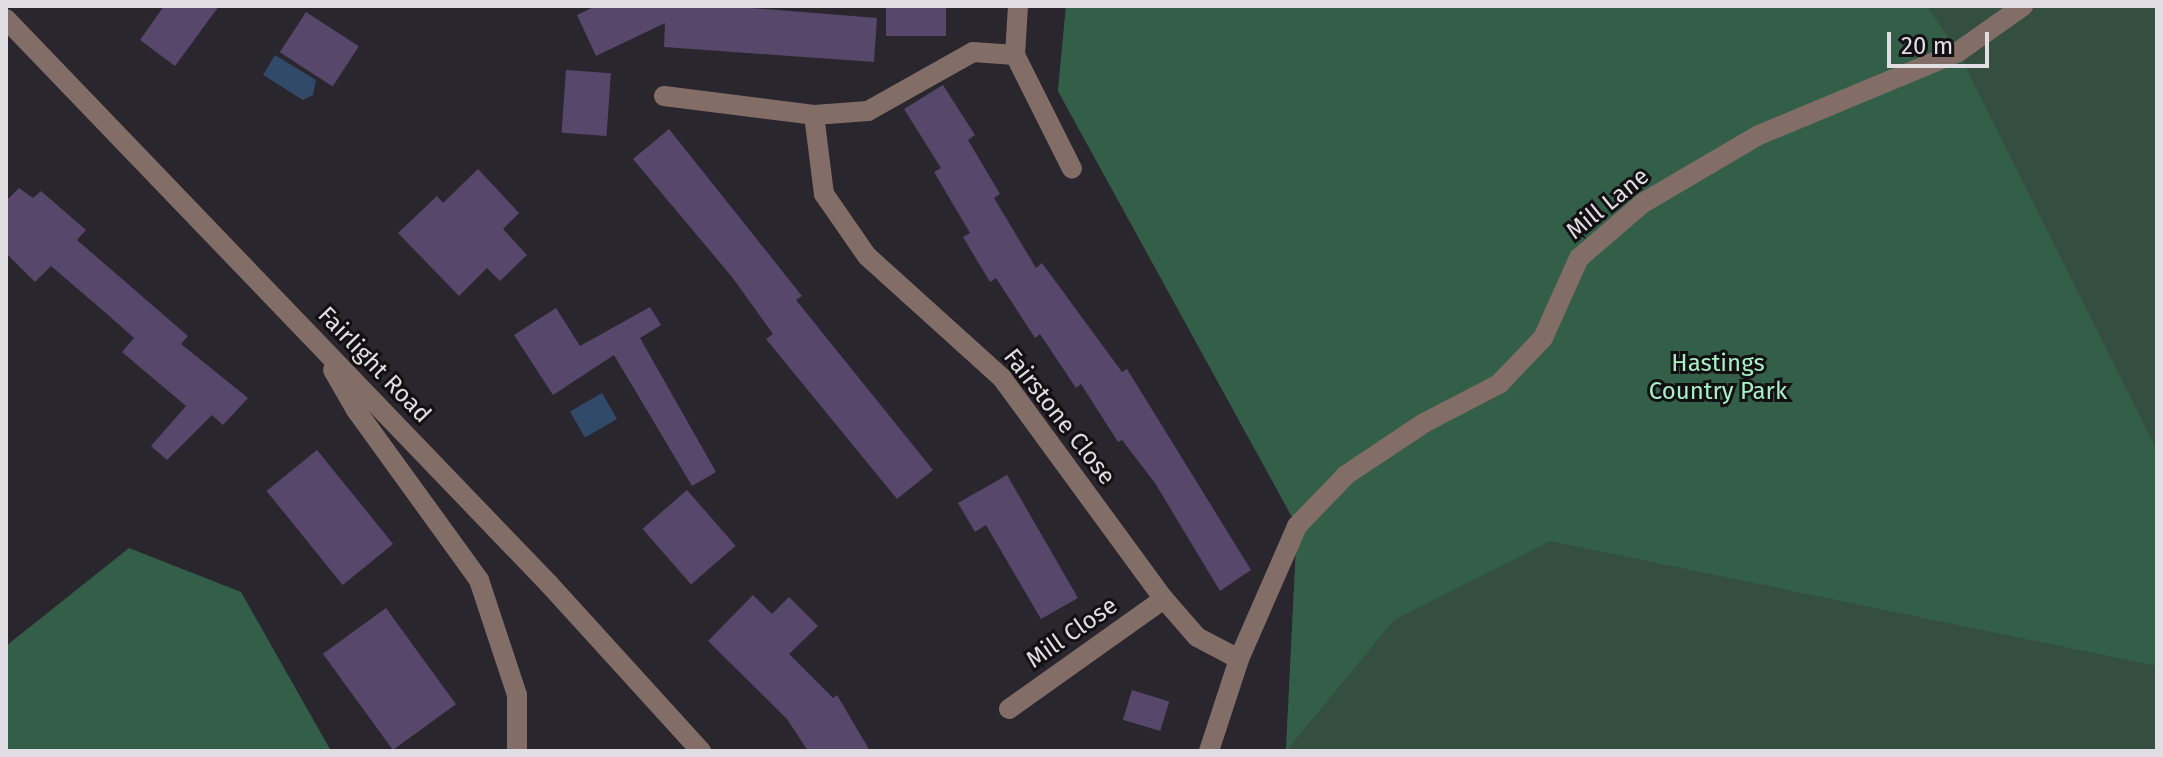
<!DOCTYPE html>
<style>
body{margin:0}
#map{position:relative;width:2163px;height:757px;overflow:hidden;background:#2a262e;font-family:"Fira Sans",sans-serif}
div>[style]{position:absolute}
.green>*{inset:0;background:#344f40}
.forest>*{inset:0;background:#335e47}
.water>*{inset:0;background:#324a69;transform-origin:0 0}
.building>*{inset:0;background:#57476b;transform-origin:0 0}
.minor>*{height:20px;margin:-10px;padding:0 10px;transform-origin:10px;border-radius:10px;background:#826e67}
span{translate:-50% -50%;white-space:nowrap;text-align:center;line-height:1.15;-webkit-text-stroke:6px #121013;paint-order:stroke}
.street-label{font-size:24px;color:#e0dee3}
.park-label{font-size:24px;color:#a7efc6}
.frame{position:absolute;inset:0;border:8px solid #e0dee3;pointer-events:none}
.scale{position:absolute;left:1887px;top:32px;width:102px;height:36px;box-sizing:border-box;border:4px solid #e0dee3;border-top:0;padding-left:10px;font-size:24px;line-height:28px;white-space:nowrap;color:#e0dee3;-webkit-text-stroke:6px #121013;paint-order:stroke}
</style>
<div id="map">
<div class="green">
<i style="clip-path:polygon(1066px 6px,2157px 6px,2157px 751px,1286px 751px,1297px 526px,1058px 91px)"></i>
</div>
<div class="forest">
<i style="clip-path:polygon(1066px 6px,1927px 6px,1958px 52px,2157px 451px,2157px 666px,1550px 541px,1394px 620px,1286px 751px,1297px 526px,1058px 91px)"></i>
<i style="clip-path:polygon(129px 548px,241px 592px,331px 751px,6px 751px,6px 646px)"></i>
</div>
<div class="water">
<i style="clip-path:polygon(275px 55px,316px 80px,313px 95px,303px 100px,263px 75px)"></i>
<i style="left:602px;top:393px;width:30px;height:37px;rotate:60deg"></i>
</div>
<div class="building">
<i style="clip-path:polygon(164px 6px,219px 6px,175px 66px,140px 40px)"></i>
<i style="clip-path:polygon(596px 6px,726px 6px,877px 18px,874px 62px,664px 47px,665px 23px,596px 56px,577px 15px)"></i>
<i style="left:886px;top:6px;width:60px;height:30px"></i>
<i style="left:306px;top:12px;width:63px;height:48px;rotate:33deg"></i>
<i style="left:566px;top:70px;width:45px;height:63px;rotate:4deg"></i>
<i style="clip-path:polygon(943px 85px,975px 135px,968px 140px,1000px 194px,994px 198px,1036px 268px,1042px 263px,1122px 372px,1127px 369px,1251px 570px,1220px 591px,1155px 483px,1122px 440px,1118px 442px,1081px 384px,1076px 388px,1040px 334px,1035px 338px,996px 278px,990px 282px,963px 237px,970px 233px,934px 172px,941px 168px,904px 109px)"></i>
<i style="clip-path:polygon(669px 129px,802px 296px,796px 300px,933px 470px,897px 499px,766px 339px,773px 334px,732px 277px,633px 159px)"></i>
<i style="clip-path:polygon(478px 169px,519px 213px,503px 229px,527px 255px,500px 281px,487px 268px,459px 296px,398px 233px,437px 196px,443px 203px)"></i>
<i style="clip-path:polygon(19px 188px,33px 198px,41px 191px,86px 230px,77px 240px,188px 336px,181px 344px,248px 398px,223px 425px,212px 415px,167px 460px,151px 446px,186px 406px,122px 352px,134px 338px,107px 314px,51px 266px,35px 282px,6px 253px,6px 201px)"></i>
<i style="clip-path:polygon(650px 307px,661px 325px,640px 338px,716px 472px,692px 486px,614px 355px,553px 395px,514px 335px,556px 308px,580px 346px)"></i>
<i style="left:317px;top:450px;width:121px;height:65px;rotate:51deg"></i>
<i style="clip-path:polygon(1007px 475px,1078px 598px,1041px 619px,986px 525px,975px 532px,958px 503px)"></i>
<i style="left:687px;top:490px;width:74px;height:59px;rotate:49deg"></i>
<i style="clip-path:polygon(753px 595px,772px 614px,789px 597px,818px 626px,789px 654px,833px 698px,837px 695px,870px 751px,808px 751px,787px 719px,708px 641px)"></i>
<i style="left:386px;top:608px;width:119px;height:78px;rotate:54deg"></i>
<i style="left:1132px;top:690px;width:39px;height:31px;rotate:17deg"></i>
</div>
<div class="minor">
<i style="left:1018px;top:6px;width:49px;rotate:93.5deg"></i>
<i style="left:1015px;top:55px;width:127px;rotate:63.4deg"></i>
<i style="left:6px;top:19px;width:784px;rotate:46.14deg"></i>
<i style="left:549px;top:584px;width:226px;rotate:47.7deg"></i>
<i style="left:664px;top:96px;width:151px;rotate:7.2deg"></i>
<i style="left:814px;top:115px;width:54px;rotate:-4.2deg"></i>
<i style="left:868px;top:111px;width:120px;rotate:-29.3deg"></i>
<i style="left:973px;top:52px;width:42px;rotate:4.1deg"></i>
<i style="left:814px;top:115px;width:80px;rotate:82.8deg"></i>
<i style="left:824px;top:194px;width:75px;rotate:55.3deg"></i>
<i style="left:867px;top:256px;width:182px;rotate:42.1deg"></i>
<i style="left:1002px;top:378px;width:274px;rotate:53.8deg"></i>
<i style="left:1164px;top:599px;width:50px;rotate:49deg"></i>
<i style="left:1197px;top:637px;width:47px;rotate:27.6deg"></i>
<i style="left:333px;top:370px;width:46px;rotate:60.1deg"></i>
<i style="left:356px;top:410px;width:210px;rotate:54.1deg"></i>
<i style="left:479px;top:580px;width:121px;rotate:71.7deg"></i>
<i style="left:517px;top:695px;width:56px;rotate:90deg"></i>
<i style="left:1009px;top:709px;width:190px;rotate:-35.4deg"></i>
<i style="left:1209px;top:751px;width:97px;rotate:-71.9deg"></i>
<i style="left:1239px;top:659px;width:145px;rotate:-66.4deg"></i>
<i style="left:1297px;top:526px;width:71px;rotate:-46.1deg"></i>
<i style="left:1346px;top:475px;width:94px;rotate:-33.7deg"></i>
<i style="left:1424px;top:423px;width:85px;rotate:-27.5deg"></i>
<i style="left:1499px;top:384px;width:64px;rotate:-46.3deg"></i>
<i style="left:1543px;top:338px;width:88px;rotate:-65.8deg"></i>
<i style="left:1579px;top:258px;width:84px;rotate:-40.7deg"></i>
<i style="left:1643px;top:203px;width:134px;rotate:-30.4deg"></i>
<i style="left:1759px;top:135px;width:216px;rotate:-22.6deg"></i>
<i style="left:1958px;top:52px;width:80px;rotate:-35.3deg"></i>
</div>
<div class="street-label">
<span style="left:1608px;top:204px;rotate:-39deg">Mill Lane</span>
<span style="left:374px;top:365px;rotate:46deg">Fairlight Road</span>
<span style="left:1059px;top:417px;rotate:52deg">Fairstone Close</span>
<span style="left:1072px;top:633px;rotate:-35deg">Mill Close</span>
</div>
<div class="park-label">
<span style="left:1718px;top:378px">Hastings<br>Country Park</span>
</div>
<div class="frame"></div>
<div class="scale">20 m</div>
</div>
